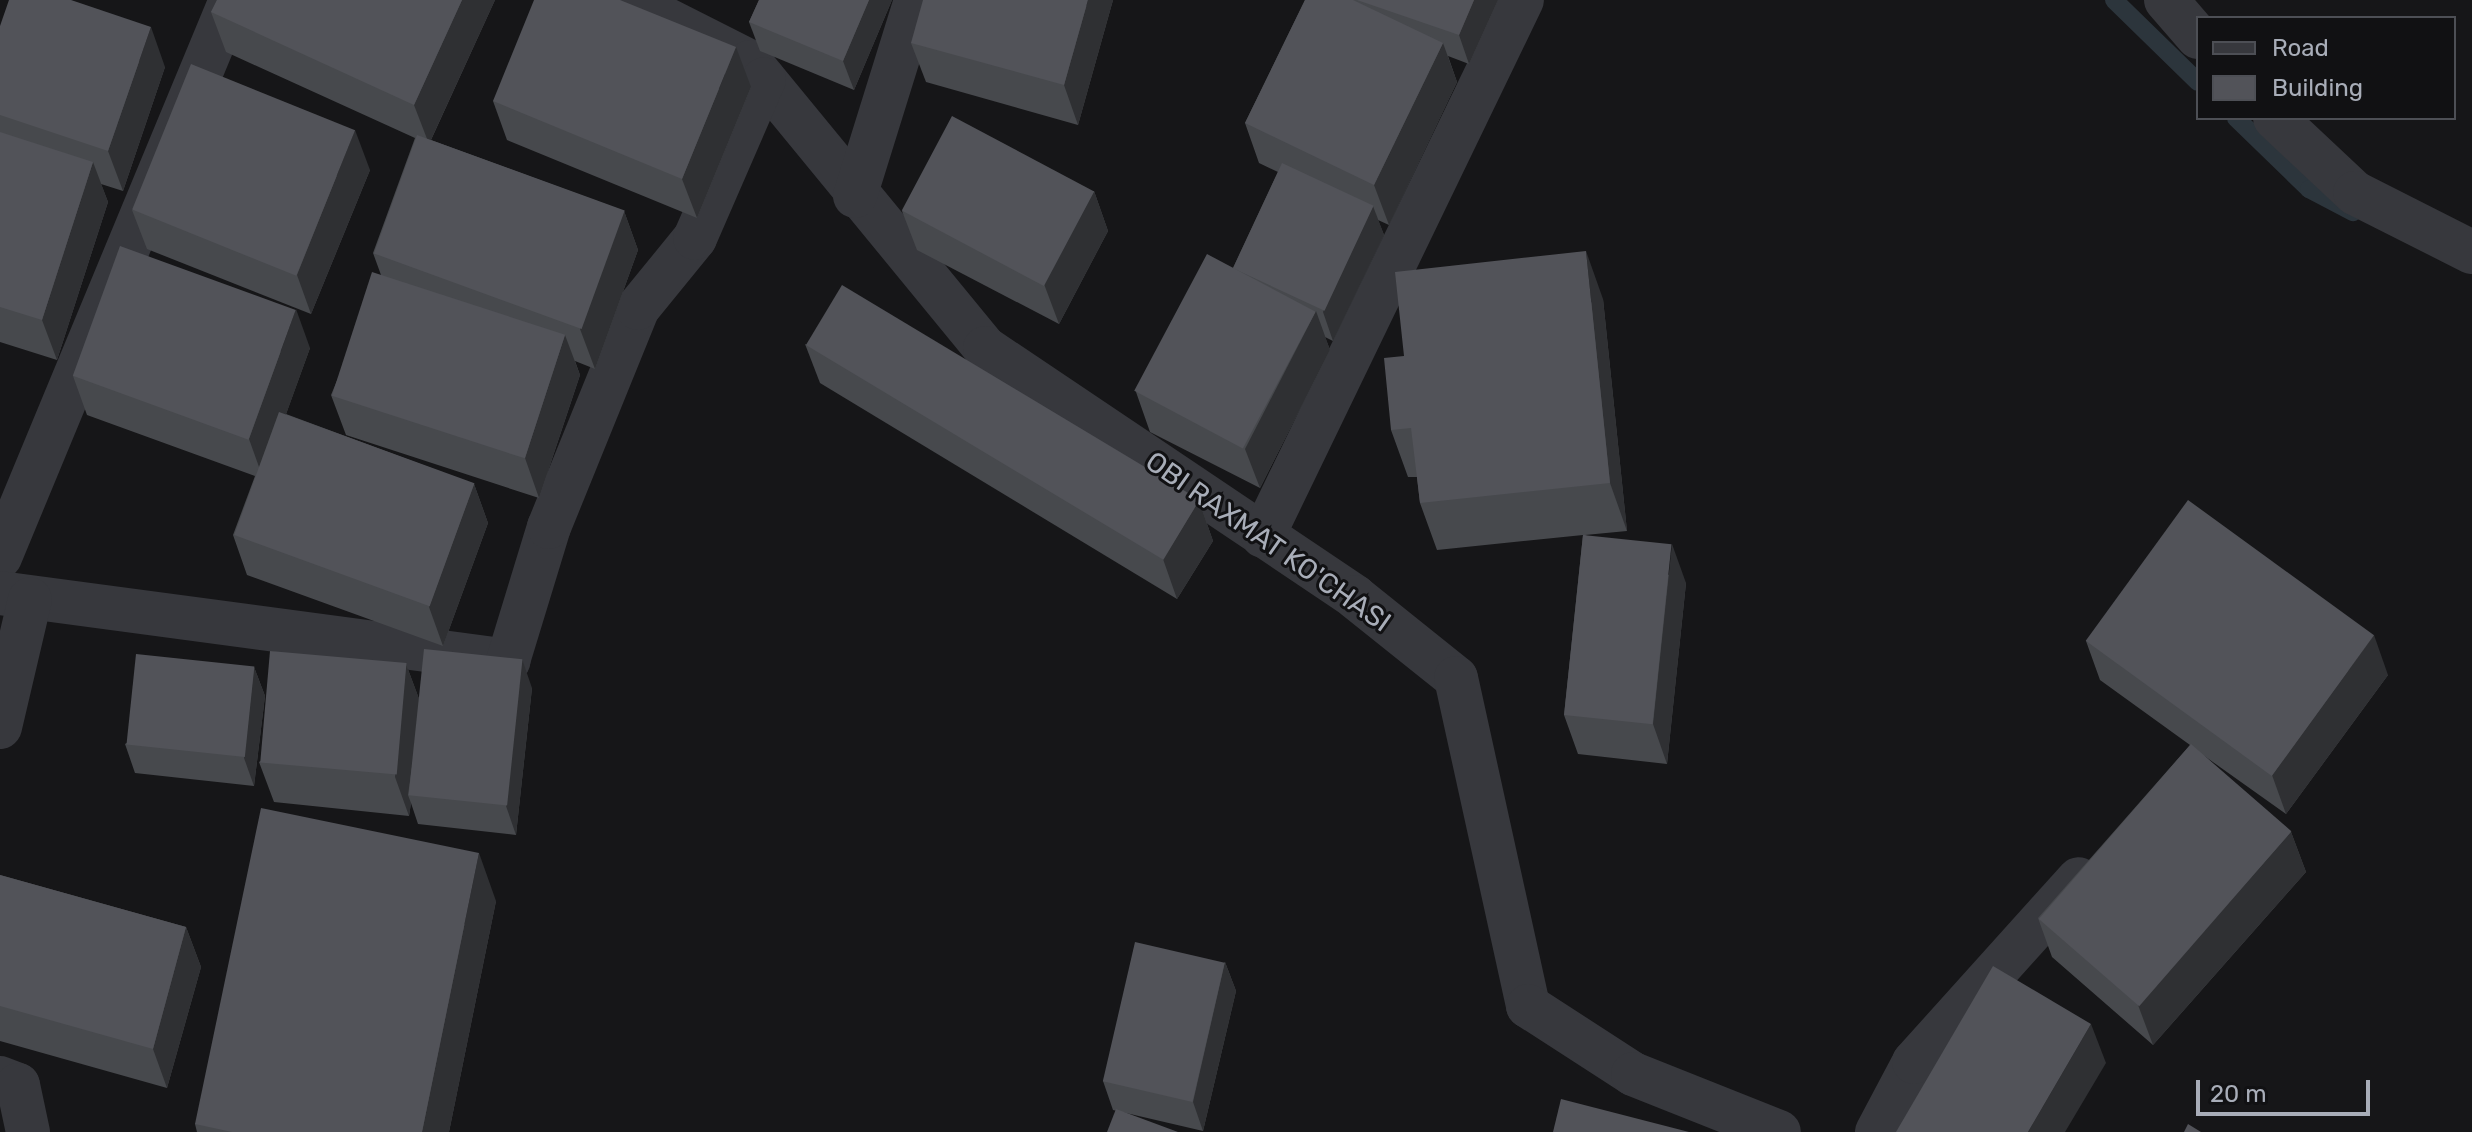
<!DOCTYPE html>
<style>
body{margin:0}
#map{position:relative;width:2472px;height:1132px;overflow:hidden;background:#161618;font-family:Rubik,sans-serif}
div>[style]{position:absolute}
.stream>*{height:18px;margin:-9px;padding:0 9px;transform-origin:9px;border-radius:9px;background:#2c353c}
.street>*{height:44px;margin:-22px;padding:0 22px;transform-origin:22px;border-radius:22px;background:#37383d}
.wall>*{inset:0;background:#47494d}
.shaded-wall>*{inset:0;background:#2f3033}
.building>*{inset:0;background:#525359;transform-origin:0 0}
span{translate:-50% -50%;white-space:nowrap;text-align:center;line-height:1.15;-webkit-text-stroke:6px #111113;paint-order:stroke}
.street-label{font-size:28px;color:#a8adb8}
.legend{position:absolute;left:2196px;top:16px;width:260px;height:104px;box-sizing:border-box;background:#111113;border:2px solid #4d4f55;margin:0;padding:10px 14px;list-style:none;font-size:24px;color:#a8adb8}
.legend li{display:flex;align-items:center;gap:16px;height:40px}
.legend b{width:40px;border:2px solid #4d4f55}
.scale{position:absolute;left:2196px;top:1080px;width:174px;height:36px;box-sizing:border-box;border:4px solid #a8adb8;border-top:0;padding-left:10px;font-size:24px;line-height:28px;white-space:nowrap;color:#a8adb8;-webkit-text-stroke:6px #111113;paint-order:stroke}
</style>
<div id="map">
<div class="stream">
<i style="left:2114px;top:0;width:117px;rotate:44.3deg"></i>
<i style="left:2236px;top:118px;width:102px;rotate:44.2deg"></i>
<i style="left:2309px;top:189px;width:50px;rotate:27.6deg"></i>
</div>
<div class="street">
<i style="left:628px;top:0;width:137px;rotate:26.9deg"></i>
<i style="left:750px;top:62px;width:370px;rotate:50.6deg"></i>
<i style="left:985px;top:348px;width:446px;rotate:33.9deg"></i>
<i style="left:1355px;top:597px;width:129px;rotate:38.7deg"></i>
<i style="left:1456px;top:678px;width:336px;rotate:77.6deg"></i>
<i style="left:1528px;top:1006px;width:125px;rotate:32.9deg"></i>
<i style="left:1633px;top:1074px;width:157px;rotate:21.7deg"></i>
<i style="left:2166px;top:0;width:49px;rotate:49.1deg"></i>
<i style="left:2275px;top:118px;width:110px;rotate:43.2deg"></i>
<i style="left:2355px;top:193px;width:131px;rotate:26.8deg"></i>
<i style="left:855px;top:196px;width:205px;rotate:-72.7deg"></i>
<i style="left:1263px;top:536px;width:595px;rotate:-64.21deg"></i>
<i style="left:0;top:557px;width:603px;rotate:-67.48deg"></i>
<i style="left:0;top:593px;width:513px;rotate:7.62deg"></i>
<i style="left:508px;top:661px;width:140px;rotate:-73deg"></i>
<i style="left:549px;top:527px;width:236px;rotate:-67.9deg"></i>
<i style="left:638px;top:308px;width:90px;rotate:-50.8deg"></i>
<i style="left:695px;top:238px;width:173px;rotate:-66.5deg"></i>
<i style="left:0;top:727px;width:131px;rotate:-76.8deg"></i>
<i style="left:0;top:1078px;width:19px;rotate:21deg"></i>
<i style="left:18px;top:1085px;width:48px;rotate:78deg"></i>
<i style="left:1877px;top:1132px;width:79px;rotate:-62.1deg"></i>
<i style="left:1914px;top:1062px;width:246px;rotate:-48deg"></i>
</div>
<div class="wall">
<i style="clip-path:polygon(217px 0,495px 0,431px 140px,624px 211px,638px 250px,595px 369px,575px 361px,580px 375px,539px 498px,346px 435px,331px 395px,381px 275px,373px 253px,415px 138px,226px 52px,211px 12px)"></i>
<i style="clip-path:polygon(759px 0,892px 0,854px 90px,760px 51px,749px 22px)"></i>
<i style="clip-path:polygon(1113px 0,1078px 125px,926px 82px,911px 43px)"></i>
<i style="clip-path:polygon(1305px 0,1498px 0,1469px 64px,1448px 56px,1457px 82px,1389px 225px,1378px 220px,1384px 235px,1333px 341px,1325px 337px,1330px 350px,1260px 488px,1150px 432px,1136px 392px,1233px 268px,1278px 172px,1259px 163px,1245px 123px)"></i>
<i style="clip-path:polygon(0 26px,165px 67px,123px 191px,101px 184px,108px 202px,57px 360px,0 342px)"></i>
<i style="clip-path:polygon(751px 87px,697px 218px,507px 140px,493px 101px)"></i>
<i style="clip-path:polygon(370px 170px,311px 314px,147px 249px,132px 210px)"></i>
<i style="clip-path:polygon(1094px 191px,1108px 231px,1059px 324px,917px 250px,902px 211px)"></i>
<i style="clip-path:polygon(1603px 299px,1627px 531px,1585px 535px,1686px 583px,1667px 764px,1578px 754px,1564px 715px,1583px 535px,1437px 550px,1420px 503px,1417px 477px,1408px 477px,1391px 430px,1404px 356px)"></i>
<i style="clip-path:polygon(805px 344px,1199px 501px,1213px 541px,1177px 599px,820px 383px)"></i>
<i style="clip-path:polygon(310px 348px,286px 414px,474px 484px,488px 523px,443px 646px,247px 575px,233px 535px,255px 476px,87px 415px,73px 376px)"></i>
<i style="clip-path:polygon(2086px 641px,2388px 675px,2286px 814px,2203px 755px,2291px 832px,2306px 872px,2153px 1045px,2052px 957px,2038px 918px,2190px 745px,2100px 680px)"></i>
<i style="clip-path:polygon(406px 664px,419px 699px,532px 688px,516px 835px,418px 824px,411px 803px,409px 816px,274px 802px,259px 762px)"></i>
<i style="clip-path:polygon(254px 667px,265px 696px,254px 786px,135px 773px,125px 744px)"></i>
<i style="clip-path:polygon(0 875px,186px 927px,201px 967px,167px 1088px,0 1041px)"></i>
<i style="clip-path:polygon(496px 901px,449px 1132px,197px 1132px,195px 1124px)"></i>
<i style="clip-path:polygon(1225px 962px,1236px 991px,1203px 1131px,1113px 1110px,1103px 1081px)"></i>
</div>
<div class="shaded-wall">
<i style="clip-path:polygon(462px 0,495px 0,429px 144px,414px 105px)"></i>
<i style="clip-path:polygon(869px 0,892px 0,854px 90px,843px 61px)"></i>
<i style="clip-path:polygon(1088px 0,1113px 0,1078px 125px,1064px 85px)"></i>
<i style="clip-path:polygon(1474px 0,1498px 0,1469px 64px,1459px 35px)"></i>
<i style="clip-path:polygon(151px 27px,165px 67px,123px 191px,108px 151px)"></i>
<i style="clip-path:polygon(1443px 43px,1457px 82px,1389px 225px,1374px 185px)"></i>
<i style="clip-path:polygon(736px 47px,751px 87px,697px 218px,682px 179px)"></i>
<i style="clip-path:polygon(355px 130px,370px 170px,311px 314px,297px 275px)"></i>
<i style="clip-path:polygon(93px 162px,108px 202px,57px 360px,42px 320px)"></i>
<i style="clip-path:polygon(1094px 191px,1108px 231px,1059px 324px,1044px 284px)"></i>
<i style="clip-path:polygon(1373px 206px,1384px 235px,1333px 341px,1323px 312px)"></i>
<i style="clip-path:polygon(624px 211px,638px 250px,595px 369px,580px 329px)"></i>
<i style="clip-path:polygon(1586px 251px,1603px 299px,1627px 531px,1610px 483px)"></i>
<i style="clip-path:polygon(296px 309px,310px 348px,263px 478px,249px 439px)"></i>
<i style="clip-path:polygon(1316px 311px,1330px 350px,1260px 488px,1245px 449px)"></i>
<i style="clip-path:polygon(565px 335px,580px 375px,539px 498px,525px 458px)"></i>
<i style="clip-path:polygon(474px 484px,488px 523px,443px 646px,429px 607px)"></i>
<i style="clip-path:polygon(1199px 501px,1213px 541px,1177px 599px,1163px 559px)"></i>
<i style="clip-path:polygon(1672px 544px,1686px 583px,1667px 764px,1653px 724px)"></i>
<i style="clip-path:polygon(2374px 635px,2388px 675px,2286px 814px,2272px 775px)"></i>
<i style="clip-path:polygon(522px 659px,532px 688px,516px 835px,506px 806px)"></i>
<i style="clip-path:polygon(406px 664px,421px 704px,408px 795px,411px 803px,409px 816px,395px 777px)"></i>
<i style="clip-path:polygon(254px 667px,265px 696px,254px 786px,244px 758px)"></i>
<i style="clip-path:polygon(2291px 832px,2306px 872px,2153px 1045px,2138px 1005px)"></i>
<i style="clip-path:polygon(479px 853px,496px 901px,449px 1132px,422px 1132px)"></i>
<i style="clip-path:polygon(186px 927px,201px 967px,167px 1088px,153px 1049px)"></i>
<i style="clip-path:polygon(1225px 962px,1236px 991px,1203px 1131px,1193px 1102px)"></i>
<i style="clip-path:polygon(2091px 1024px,2106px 1063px,2065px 1132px,2028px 1132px)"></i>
</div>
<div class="building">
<i style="clip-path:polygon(9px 0,71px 0,151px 27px,108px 151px,0 115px,0 26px)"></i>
<i style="clip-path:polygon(217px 0,462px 0,414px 105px,211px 12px)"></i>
<i style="clip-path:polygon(534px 0,620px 0,736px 47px,682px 179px,493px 101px)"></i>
<i style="clip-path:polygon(759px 0,869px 0,843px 61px,749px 22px)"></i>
<i style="clip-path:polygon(923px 0,1088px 0,1064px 85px,911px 43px)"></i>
<i style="clip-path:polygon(1305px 0,1353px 0,1443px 43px,1374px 185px,1245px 123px)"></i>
<i style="clip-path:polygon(1357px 0,1474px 0,1459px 35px)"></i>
<i style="left:191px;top:64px;width:177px;height:157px;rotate:22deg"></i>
<i style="left:952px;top:116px;width:161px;height:107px;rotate:28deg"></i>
<i style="clip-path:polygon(0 132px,93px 162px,42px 320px,0 307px)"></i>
<i style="left:417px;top:135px;width:221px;height:126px;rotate:20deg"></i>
<i style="left:1282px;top:163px;width:101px;height:116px;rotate:25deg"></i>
<i style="left:120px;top:246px;width:187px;height:138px;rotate:20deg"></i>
<i style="clip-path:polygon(1586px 251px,1610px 483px,1420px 503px,1411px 428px,1391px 430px,1384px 358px,1404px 356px,1395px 272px)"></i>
<i style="left:1207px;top:254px;width:123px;height:155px;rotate:28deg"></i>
<i style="left:372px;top:272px;width:203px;height:130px;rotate:18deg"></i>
<i style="left:842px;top:285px;width:417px;height:70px;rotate:31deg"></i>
<i style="left:279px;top:412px;width:208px;height:131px;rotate:20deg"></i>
<i style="left:2188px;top:500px;width:230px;height:174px;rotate:36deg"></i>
<i style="left:1583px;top:535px;width:89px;height:181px;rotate:6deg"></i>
<i style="left:424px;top:649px;width:99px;height:147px;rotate:6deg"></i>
<i style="left:270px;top:651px;width:137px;height:112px;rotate:5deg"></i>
<i style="left:136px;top:654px;width:119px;height:91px;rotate:6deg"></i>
<i style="left:2191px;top:744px;width:133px;height:232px;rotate:41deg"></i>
<i style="clip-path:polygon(261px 808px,479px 853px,422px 1132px,232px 1132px,195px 1124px)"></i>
<i style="clip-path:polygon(0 875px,186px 927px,153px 1049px,0 1006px)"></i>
<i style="left:1135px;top:942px;width:92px;height:143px;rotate:13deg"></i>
<i style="clip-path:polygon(1993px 966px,2091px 1024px,2028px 1132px,1896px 1132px)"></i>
<i style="clip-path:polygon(1561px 1099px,1689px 1132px,1553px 1132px)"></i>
<i style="clip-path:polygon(1116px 1109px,1178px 1132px,1107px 1132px)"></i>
<i style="clip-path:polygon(2188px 1124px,2201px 1132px,2184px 1132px)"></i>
</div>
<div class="street-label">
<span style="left:1268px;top:542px;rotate:35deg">OBI RAXMAT KO'CHASI</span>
</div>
<ul class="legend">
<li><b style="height:10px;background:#37383d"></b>Road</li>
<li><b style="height:22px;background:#525359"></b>Building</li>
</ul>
<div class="scale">20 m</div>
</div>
